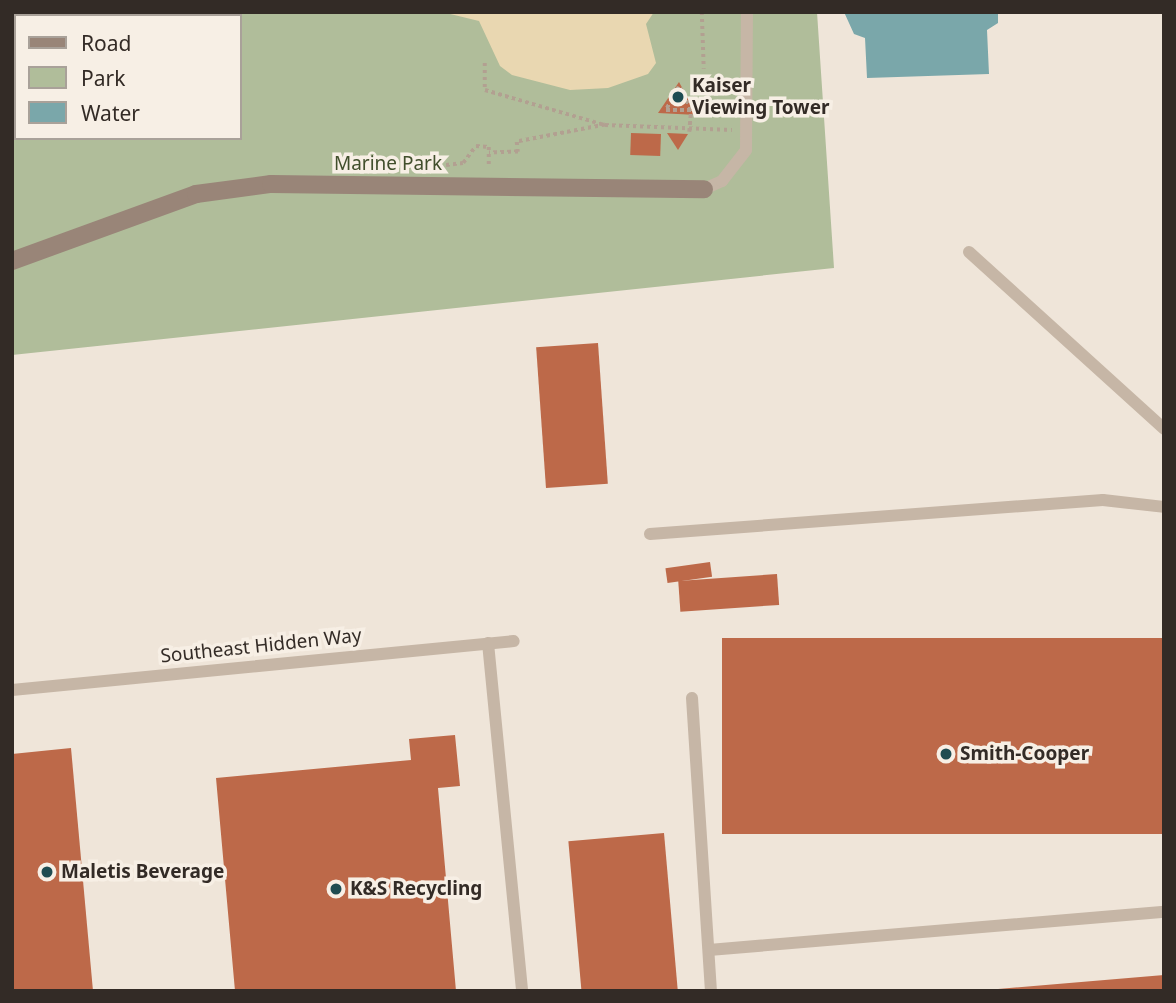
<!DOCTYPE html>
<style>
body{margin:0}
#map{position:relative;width:1176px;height:1003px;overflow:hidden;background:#efe5d9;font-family:"Noto Sans",sans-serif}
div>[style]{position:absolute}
.green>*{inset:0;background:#b0bd9a}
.sand>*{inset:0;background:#e9d7b1}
.water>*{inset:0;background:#7aa7aa}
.building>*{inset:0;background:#bd6949;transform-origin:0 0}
.path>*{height:3.5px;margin-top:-1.75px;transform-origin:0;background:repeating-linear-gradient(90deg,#b2a091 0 3.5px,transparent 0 7px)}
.lane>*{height:12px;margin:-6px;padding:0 6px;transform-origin:6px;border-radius:6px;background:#c6b6a6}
.secondary>*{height:18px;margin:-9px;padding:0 9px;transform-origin:9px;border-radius:9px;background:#998578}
.dots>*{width:19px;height:19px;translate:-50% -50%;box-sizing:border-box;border:4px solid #f7efe5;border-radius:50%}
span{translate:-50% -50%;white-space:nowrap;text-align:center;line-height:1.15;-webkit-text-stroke:7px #f7efe5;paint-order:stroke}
.poi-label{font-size:19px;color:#332b26;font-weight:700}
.left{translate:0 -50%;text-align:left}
.park-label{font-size:19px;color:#414f2c}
.street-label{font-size:19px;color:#332b26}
.frame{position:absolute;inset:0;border:14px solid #332b26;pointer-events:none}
.legend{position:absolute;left:14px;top:14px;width:228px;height:126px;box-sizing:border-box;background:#f7efe5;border:2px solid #a9a199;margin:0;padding:9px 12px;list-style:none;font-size:21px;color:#332b26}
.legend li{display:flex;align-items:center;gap:14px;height:35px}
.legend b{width:35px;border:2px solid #a9a199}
</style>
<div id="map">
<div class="green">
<i style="clip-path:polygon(evenodd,12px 12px,817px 12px,834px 268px,12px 355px,12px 12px,16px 16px,240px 16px,240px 138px,16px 138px,16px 16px)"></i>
</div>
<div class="sand">
<i style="clip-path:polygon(442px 12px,654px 12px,646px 24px,656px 63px,648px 74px,608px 88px,570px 90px,512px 75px,500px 66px,479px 21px)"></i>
</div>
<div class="water">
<i style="clip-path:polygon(844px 12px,998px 12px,998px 23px,987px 30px,989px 74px,867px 78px,865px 38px,854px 34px)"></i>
</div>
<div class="building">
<i style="clip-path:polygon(679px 82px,697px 115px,658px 113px)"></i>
<i style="left:631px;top:133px;width:30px;height:22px;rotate:2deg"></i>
<i style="clip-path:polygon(667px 133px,688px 134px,678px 150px)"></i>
<i style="left:598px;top:343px;width:141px;height:62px;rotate:86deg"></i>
<i style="left:710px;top:562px;width:15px;height:45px;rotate:82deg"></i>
<i style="left:777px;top:574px;width:31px;height:99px;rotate:86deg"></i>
<i style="left:1164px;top:638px;width:196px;height:442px;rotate:90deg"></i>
<i style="clip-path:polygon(455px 735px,460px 786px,438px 788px,456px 991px,235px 991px,216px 778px,411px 760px,409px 739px)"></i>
<i style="clip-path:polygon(71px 748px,93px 991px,12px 991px,12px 754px)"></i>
<i style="left:664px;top:833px;width:159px;height:96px;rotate:85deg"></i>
<i style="clip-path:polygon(1164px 975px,1164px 991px,999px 991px,998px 989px)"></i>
</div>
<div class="path">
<i style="left:702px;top:12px;width:57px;rotate:88deg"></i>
<i style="left:485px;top:63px;width:27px;rotate:90deg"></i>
<i style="left:485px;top:90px;width:125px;rotate:16.3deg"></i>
<i style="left:605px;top:125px;width:90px;rotate:169.1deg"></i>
<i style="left:517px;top:142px;width:10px;rotate:84deg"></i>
<i style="left:518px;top:152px;width:29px;rotate:178deg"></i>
<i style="left:605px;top:125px;width:127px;rotate:2.3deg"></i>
<i style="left:689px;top:132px;width:22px;rotate:-85deg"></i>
<i style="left:691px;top:110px;width:26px;rotate:-118deg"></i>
<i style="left:679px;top:87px;width:26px;rotate:119deg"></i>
<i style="left:666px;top:110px;width:25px"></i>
<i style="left:446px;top:165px;width:17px;rotate:-7deg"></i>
<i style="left:463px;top:163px;width:21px;rotate:-53deg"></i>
<i style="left:476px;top:146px;width:13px;rotate:4deg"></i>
<i style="left:489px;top:147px;width:21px;rotate:90deg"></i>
</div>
<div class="lane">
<i style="left:704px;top:189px;width:20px;rotate:-24deg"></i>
<i style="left:722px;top:181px;width:39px;rotate:-52deg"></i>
<i style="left:746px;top:150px;width:138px;rotate:-89.6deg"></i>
<i style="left:969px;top:252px;width:263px;rotate:42.2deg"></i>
<i style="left:650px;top:534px;width:454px;rotate:-4.3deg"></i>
<i style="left:1103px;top:500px;width:61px;rotate:6.5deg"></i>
<i style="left:488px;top:643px;width:350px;rotate:84.4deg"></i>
<i style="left:12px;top:690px;width:504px;rotate:-5.57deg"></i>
<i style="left:692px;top:698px;width:294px;rotate:86.3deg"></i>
<i style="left:709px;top:950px;width:457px;rotate:-4.8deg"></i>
</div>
<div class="secondary">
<i style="left:12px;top:261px;width:196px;rotate:-20deg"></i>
<i style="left:196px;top:194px;width:76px;rotate:-7.6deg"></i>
<i style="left:271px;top:184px;width:433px;rotate:0.7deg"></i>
</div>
<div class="dots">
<i style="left:678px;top:97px;background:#1f4c51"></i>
<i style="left:946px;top:754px;background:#1f4c51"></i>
<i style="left:47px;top:872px;background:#1f4c51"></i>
<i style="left:336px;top:889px;background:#1f4c51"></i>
</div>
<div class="poi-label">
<span class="left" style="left:692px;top:97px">Kaiser<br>Viewing Tower</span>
<span class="left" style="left:960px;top:754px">Smith-Cooper</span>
<span class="left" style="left:61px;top:872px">Maletis Beverage</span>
<span class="left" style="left:350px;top:889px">K&amp;S Recycling</span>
</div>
<div class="park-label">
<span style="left:388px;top:164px">Marine Park</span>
</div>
<div class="street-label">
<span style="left:261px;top:646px;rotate:-6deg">Southeast Hidden Way</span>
</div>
<div class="frame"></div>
<ul class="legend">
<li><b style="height:9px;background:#998578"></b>Road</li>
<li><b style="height:19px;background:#b0bd9a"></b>Park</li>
<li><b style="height:19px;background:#7aa7aa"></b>Water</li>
</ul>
</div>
